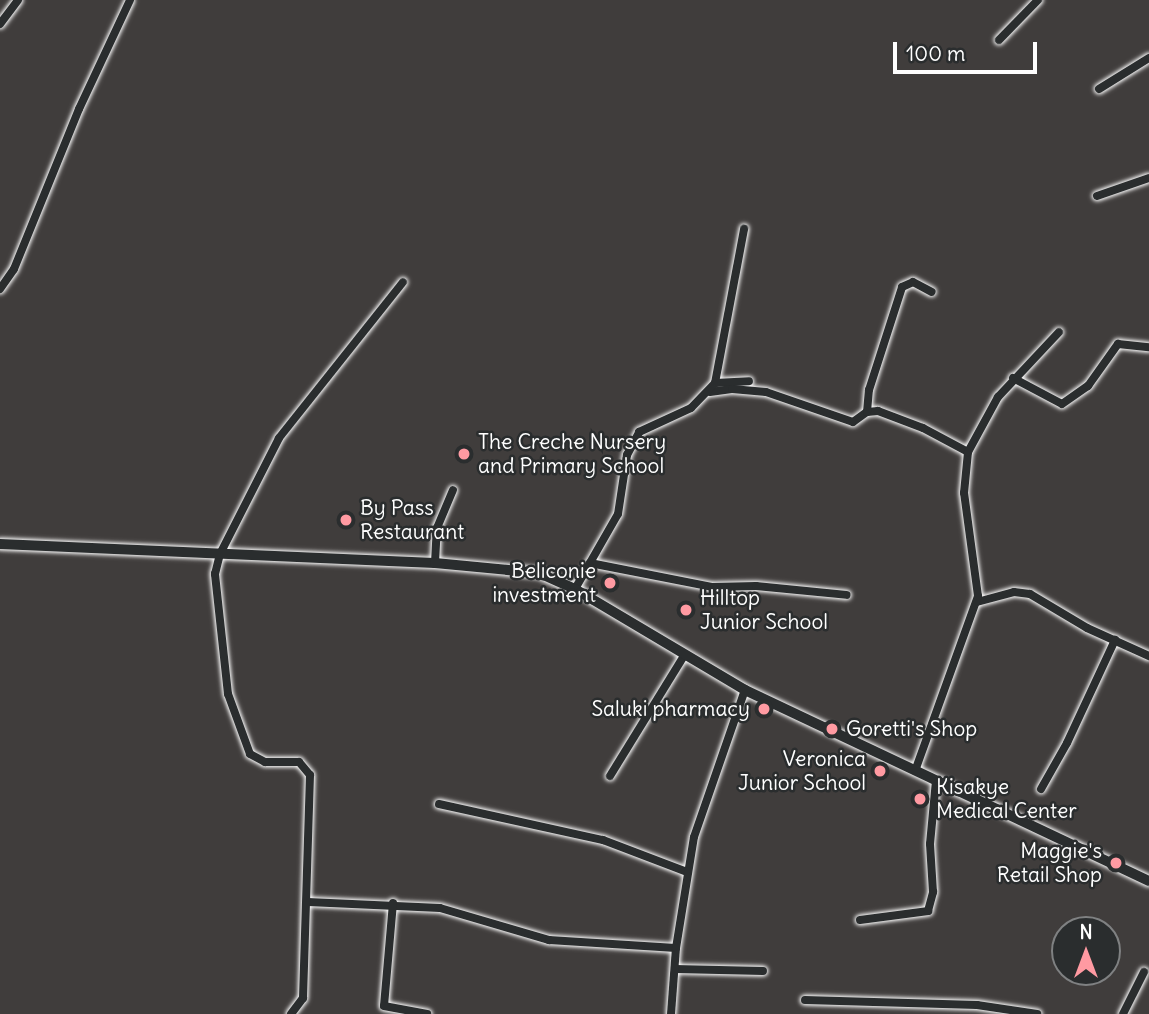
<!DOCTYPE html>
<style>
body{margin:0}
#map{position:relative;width:1149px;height:1014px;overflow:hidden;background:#403d3c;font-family:Delius,sans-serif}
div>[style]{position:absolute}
.roads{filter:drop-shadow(0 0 2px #fff) drop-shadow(0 0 2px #fff)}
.street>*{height:8px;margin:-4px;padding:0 4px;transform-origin:4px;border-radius:4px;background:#2a2d2e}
.secondary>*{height:10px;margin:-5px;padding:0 5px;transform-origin:5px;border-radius:5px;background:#2a2d2e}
.dots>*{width:19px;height:19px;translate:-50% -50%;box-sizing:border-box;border:4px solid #2a2d2e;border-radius:50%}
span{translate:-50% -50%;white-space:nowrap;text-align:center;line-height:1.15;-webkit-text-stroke:5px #2a2d2e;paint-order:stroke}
.poi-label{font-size:21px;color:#fff}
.left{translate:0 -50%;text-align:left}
.right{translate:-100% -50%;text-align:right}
.north{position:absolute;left:1051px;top:916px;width:70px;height:70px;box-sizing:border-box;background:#2a2d2e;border:2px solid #7f8182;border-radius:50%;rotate:0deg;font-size:19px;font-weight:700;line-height:28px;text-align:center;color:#fff}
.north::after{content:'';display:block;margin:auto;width:24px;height:32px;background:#ff9aa2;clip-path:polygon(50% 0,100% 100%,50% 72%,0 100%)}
.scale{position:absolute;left:893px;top:42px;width:144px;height:32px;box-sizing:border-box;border:4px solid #fff;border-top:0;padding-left:9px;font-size:21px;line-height:24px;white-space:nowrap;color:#fff;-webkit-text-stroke:5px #2a2d2e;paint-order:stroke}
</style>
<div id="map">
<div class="roads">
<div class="street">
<i style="left:0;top:24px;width:30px;rotate:-53deg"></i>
<i style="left:999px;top:40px;width:56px;rotate:-45.7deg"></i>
<i style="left:1099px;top:89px;width:59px;rotate:-31.8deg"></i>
<i style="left:1097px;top:196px;width:55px;rotate:-19.1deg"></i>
<i style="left:0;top:289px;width:24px;rotate:-55deg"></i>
<i style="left:14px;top:269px;width:173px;rotate:-67.9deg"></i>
<i style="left:79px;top:109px;width:120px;rotate:-64.9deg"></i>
<i style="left:1013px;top:378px;width:55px;rotate:28deg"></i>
<i style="left:1062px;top:404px;width:32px;rotate:-35deg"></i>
<i style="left:1088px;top:386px;width:52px;rotate:-54.5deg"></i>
<i style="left:1118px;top:344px;width:31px;rotate:6deg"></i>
<i style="left:715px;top:383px;width:34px;rotate:-3deg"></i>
<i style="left:710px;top:392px;width:22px;rotate:-8deg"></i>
<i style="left:732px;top:389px;width:34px;rotate:5deg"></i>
<i style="left:766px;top:392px;width:92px;rotate:19deg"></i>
<i style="left:853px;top:422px;width:17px;rotate:-36deg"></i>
<i style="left:867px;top:412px;width:11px;rotate:-5deg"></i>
<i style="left:878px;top:411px;width:48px;rotate:20.7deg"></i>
<i style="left:923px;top:428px;width:51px;rotate:28.1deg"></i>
<i style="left:867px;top:412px;width:22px;rotate:-85deg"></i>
<i style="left:869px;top:390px;width:108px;rotate:-72.2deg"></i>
<i style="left:902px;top:287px;width:12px;rotate:-24deg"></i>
<i style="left:913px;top:282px;width:21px;rotate:28deg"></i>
<i style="left:435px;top:563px;width:35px;rotate:-87deg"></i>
<i style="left:437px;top:528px;width:41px;rotate:-67.2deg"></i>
<i style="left:590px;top:563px;width:124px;rotate:11.1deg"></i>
<i style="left:712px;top:587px;width:44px;rotate:-1.3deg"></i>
<i style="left:756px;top:586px;width:91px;rotate:5.6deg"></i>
<i style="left:575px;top:589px;width:86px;rotate:-60.2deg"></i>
<i style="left:618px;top:514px;width:60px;rotate:-81.3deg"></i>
<i style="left:627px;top:455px;width:26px;rotate:-62deg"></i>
<i style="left:639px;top:432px;width:57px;rotate:-24.8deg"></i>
<i style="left:691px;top:408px;width:35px;rotate:-46deg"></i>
<i style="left:715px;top:383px;width:157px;rotate:-79.3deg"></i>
<i style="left:977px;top:602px;width:38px;rotate:-15deg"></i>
<i style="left:1014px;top:592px;width:16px;rotate:7deg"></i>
<i style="left:1030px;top:594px;width:66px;rotate:30.8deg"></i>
<i style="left:1087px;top:628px;width:68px;rotate:24.3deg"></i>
<i style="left:915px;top:771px;width:186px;rotate:-70.2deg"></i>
<i style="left:978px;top:596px;width:104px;rotate:-97.7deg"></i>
<i style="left:964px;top:493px;width:41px;rotate:-84.4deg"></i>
<i style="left:968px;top:452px;width:63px;rotate:-61.4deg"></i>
<i style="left:998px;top:397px;width:89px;rotate:-46.8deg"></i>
<i style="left:610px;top:776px;width:143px;rotate:-58.4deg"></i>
<i style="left:1041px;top:789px;width:53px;rotate:-60.5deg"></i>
<i style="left:1067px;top:743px;width:114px;rotate:-65deg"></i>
<i style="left:439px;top:804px;width:168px;rotate:12.4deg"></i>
<i style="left:603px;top:840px;width:90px;rotate:20.9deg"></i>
<i style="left:308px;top:902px;width:132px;rotate:2.6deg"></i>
<i style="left:440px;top:908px;width:114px;rotate:16.4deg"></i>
<i style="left:549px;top:940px;width:127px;rotate:3.6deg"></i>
<i style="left:393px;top:903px;width:103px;rotate:95deg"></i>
<i style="left:384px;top:1006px;width:44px;rotate:10.5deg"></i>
<i style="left:860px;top:920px;width:69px;rotate:-7.5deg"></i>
<i style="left:928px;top:911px;width:20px;rotate:-75deg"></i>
<i style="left:933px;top:892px;width:48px;rotate:-93.6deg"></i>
<i style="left:930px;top:844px;width:63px;rotate:-84.6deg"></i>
<i style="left:675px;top:969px;width:88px;rotate:1.3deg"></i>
<i style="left:805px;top:1000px;width:172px;rotate:1.7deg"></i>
<i style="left:977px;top:1005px;width:61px;rotate:8.5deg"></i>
<i style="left:291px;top:1014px;width:20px;rotate:-53deg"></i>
<i style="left:303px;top:998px;width:223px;rotate:-88.2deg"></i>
<i style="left:310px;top:775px;width:17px;rotate:-130deg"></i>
<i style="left:299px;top:762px;width:34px;rotate:180deg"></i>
<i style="left:265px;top:762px;width:17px;rotate:-152deg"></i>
<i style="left:250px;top:754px;width:64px;rotate:-110.1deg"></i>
<i style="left:228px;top:694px;width:121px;rotate:-96.2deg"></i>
<i style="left:215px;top:574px;width:21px;rotate:-76deg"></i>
<i style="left:220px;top:554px;width:130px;rotate:-63deg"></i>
<i style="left:279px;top:438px;width:199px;rotate:-51.5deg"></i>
<i style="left:671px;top:1014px;width:66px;rotate:-85.7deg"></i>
<i style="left:676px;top:948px;width:112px;rotate:-80.8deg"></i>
<i style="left:694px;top:837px;width:156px;rotate:-70.9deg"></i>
<i style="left:1123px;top:1014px;width:47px;rotate:-63.4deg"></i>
</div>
<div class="secondary">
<i style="left:0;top:544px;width:435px;rotate:2.5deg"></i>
<i style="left:435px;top:563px;width:104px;rotate:5.5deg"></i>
<i style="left:539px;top:573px;width:39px;rotate:24deg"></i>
<i style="left:575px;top:589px;width:198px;rotate:30.7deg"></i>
<i style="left:745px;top:690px;width:447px;rotate:25.3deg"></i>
</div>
</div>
<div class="dots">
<i style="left:464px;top:454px;background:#ff9aa2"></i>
<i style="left:346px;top:520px;background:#ff9aa2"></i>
<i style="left:610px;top:583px;background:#ff9aa2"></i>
<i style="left:686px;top:610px;background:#ff9aa2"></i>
<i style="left:764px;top:709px;background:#ff9aa2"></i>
<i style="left:832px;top:729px;background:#ff9aa2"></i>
<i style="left:880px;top:771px;background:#ff9aa2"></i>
<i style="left:920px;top:799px;background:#ff9aa2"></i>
<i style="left:1116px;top:863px;background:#ff9aa2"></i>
</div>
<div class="poi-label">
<span class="left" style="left:478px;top:454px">The Creche Nursery<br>and Primary School</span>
<span class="left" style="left:360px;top:520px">By Pass<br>Restaurant</span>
<span class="right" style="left:596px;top:583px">Beliconie<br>investment</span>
<span class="left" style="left:700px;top:610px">Hilltop<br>Junior School</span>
<span class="right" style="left:750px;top:709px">Saluki pharmacy</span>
<span class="left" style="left:846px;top:729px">Goretti's Shop</span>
<span class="right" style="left:866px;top:771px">Veronica<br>Junior School</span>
<span class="left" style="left:936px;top:799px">Kisakye<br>Medical Center</span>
<span class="right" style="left:1102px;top:863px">Maggie's<br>Retail Shop</span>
</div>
<div class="north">N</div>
<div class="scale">100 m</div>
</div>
